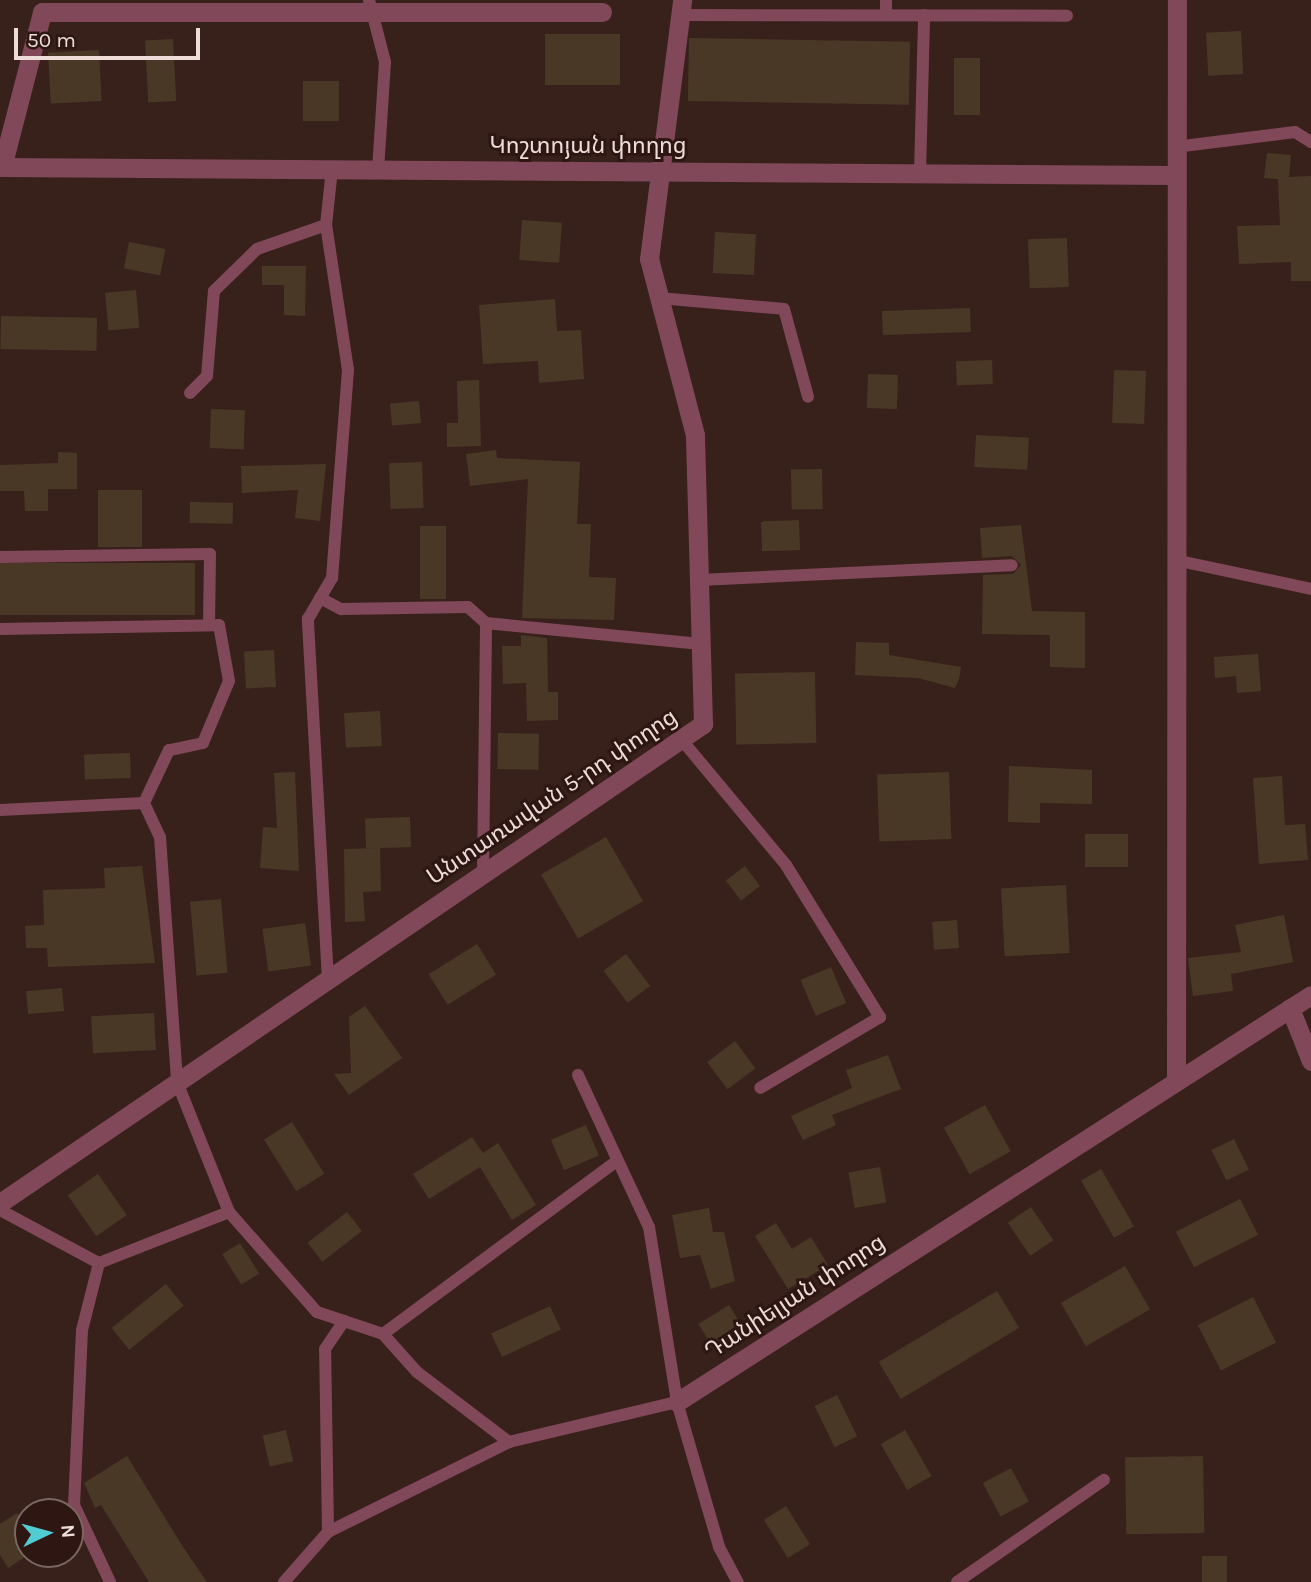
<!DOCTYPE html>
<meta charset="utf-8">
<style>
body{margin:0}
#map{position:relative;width:1311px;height:1582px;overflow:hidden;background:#39211b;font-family:Karla,"Noto Sans Armenian",sans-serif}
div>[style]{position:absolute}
.building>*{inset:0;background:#4a3826;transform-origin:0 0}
.service>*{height:12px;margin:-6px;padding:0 6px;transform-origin:6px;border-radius:6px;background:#81485a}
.minor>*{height:19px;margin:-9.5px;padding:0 9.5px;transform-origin:9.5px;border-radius:9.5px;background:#81485a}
span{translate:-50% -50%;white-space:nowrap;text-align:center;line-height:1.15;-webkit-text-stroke:6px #2e1712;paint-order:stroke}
.street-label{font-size:23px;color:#eddcd8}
.north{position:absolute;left:14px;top:1498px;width:70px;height:70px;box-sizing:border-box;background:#2e1712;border:2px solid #7a6661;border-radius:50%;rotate:85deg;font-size:19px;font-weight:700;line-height:28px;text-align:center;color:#eddcd8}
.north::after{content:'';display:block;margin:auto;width:24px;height:32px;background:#51ccd2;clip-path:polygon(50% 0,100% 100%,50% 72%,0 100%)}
.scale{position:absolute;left:14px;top:28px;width:186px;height:32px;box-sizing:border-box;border:4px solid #eddcd8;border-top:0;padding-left:9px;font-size:21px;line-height:24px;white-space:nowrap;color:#eddcd8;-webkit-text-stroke:5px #2e1712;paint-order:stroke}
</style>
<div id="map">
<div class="building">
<i style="left:1241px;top:31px;width:43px;height:35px;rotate:87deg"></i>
<i style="left:545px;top:34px;width:75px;height:51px"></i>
<i style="left:689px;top:38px;width:221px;height:63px;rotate:1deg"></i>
<i style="left:173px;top:39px;width:62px;height:28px;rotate:87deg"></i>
<i style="left:99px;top:50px;width:51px;height:51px;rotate:87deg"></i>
<i style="left:954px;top:58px;width:26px;height:57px"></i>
<i style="left:339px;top:81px;width:40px;height:36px;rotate:90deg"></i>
<i style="clip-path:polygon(1267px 153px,1291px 155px,1289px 177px,1311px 176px,1311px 281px,1291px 281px,1291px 262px,1239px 264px,1237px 226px,1280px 225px,1278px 179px,1264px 178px)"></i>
<i style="left:522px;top:220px;width:40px;height:40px;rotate:4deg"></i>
<i style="left:715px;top:232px;width:41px;height:41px;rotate:3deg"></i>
<i style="left:1067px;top:238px;width:49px;height:39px;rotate:88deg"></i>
<i style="left:129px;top:242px;width:37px;height:27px;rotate:11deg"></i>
<i style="clip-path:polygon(262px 266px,306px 266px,305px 316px,284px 315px,284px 285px,262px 285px)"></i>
<i style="left:136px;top:290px;width:38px;height:31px;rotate:85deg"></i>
<i style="clip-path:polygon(555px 299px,557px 331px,581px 330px,584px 379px,539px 383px,538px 361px,483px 364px,479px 305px)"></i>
<i style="left:970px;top:308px;width:24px;height:88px;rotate:88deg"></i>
<i style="left:1px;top:316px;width:96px;height:33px;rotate:1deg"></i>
<i style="left:992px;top:360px;width:24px;height:36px;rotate:88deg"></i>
<i style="left:1114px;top:370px;width:32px;height:53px;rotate:2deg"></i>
<i style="left:868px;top:374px;width:30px;height:34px;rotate:2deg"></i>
<i style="clip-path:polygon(479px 380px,481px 446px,447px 447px,447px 423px,458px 423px,457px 381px)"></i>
<i style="left:419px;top:401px;width:22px;height:29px;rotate:85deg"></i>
<i style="left:211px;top:409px;width:34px;height:39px;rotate:2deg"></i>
<i style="left:976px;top:435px;width:53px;height:32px;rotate:3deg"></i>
<i style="clip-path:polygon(496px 450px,497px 458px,580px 462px,577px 524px,591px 524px,589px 577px,616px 578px,614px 620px,522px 618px,528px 479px,470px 486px,466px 454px)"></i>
<i style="clip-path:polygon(58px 452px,77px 453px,77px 489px,48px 489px,48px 511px,25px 511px,24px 491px,0 491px,0 465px,58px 463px)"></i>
<i style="left:422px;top:462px;width:46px;height:33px;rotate:88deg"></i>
<i style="clip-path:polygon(326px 464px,320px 521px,295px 518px,298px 490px,242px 493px,241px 466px)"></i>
<i style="left:822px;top:469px;width:40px;height:31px;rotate:89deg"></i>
<i style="left:98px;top:490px;width:44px;height:57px"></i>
<i style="left:190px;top:502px;width:43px;height:21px;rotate:1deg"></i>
<i style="left:799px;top:520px;width:30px;height:38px;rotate:88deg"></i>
<i style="clip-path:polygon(1021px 525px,1032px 611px,1085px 612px,1085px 668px,1050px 667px,1050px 635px,982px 634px,983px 575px,1013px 574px,1021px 565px,1012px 556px,982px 558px,980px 528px)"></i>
<i style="left:420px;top:526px;width:26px;height:73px"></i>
<i style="left:195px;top:563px;width:52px;height:195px;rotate:90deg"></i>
<i style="clip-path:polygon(521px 635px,547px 638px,548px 692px,558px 692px,558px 720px,527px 721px,526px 683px,503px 684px,502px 646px,521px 646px)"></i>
<i style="clip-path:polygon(856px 642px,889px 643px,889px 655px,961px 667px,959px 679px,955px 688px,918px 678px,855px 675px)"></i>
<i style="left:274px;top:650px;width:37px;height:30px;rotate:87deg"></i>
<i style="clip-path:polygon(1258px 654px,1261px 691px,1237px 693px,1236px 676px,1215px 678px,1214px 657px)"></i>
<i style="left:815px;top:672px;width:71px;height:80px;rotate:89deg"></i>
<i style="left:380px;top:711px;width:35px;height:36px;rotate:87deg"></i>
<i style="left:498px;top:733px;width:41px;height:36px;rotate:1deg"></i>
<i style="left:130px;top:753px;width:25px;height:46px;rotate:88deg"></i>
<i style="clip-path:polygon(1009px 766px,1092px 770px,1092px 804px,1040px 803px,1040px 823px,1008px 822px)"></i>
<i style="clip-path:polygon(295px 772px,299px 871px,260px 868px,263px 827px,277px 828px,274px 773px)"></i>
<i style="left:949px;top:772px;width:67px;height:72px;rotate:88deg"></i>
<i style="clip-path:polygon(1282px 776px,1285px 825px,1305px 824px,1308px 860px,1259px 864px,1253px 778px)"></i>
<i style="left:410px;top:817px;width:30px;height:45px;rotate:88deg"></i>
<i style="left:1085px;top:834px;width:43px;height:33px"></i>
<i style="left:606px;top:837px;width:74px;height:75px;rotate:60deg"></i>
<i style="clip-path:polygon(380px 848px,381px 891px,363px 892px,365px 921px,345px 922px,344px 849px)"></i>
<i style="clip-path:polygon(142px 866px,155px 963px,48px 967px,47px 948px,26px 948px,25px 926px,44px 925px,43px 890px,105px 888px,104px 868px)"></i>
<i style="left:745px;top:866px;width:25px;height:24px;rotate:53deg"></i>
<i style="left:1066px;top:885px;width:68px;height:65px;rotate:87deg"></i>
<i style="left:221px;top:899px;width:74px;height:31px;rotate:85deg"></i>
<i style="clip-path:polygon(1284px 915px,1293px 962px,1231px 974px,1233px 991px,1193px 996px,1188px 958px,1241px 952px,1235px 925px)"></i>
<i style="left:957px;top:920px;width:28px;height:25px;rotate:86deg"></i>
<i style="left:305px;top:923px;width:43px;height:43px;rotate:82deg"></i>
<i style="left:477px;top:944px;width:36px;height:57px;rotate:58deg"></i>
<i style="left:626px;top:954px;width:40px;height:28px;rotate:53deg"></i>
<i style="left:831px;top:967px;width:39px;height:33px;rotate:67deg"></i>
<i style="left:62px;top:988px;width:23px;height:36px;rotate:85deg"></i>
<i style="clip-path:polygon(365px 1006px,402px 1058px,349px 1095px,334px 1074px,351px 1073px,349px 1017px)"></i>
<i style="left:154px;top:1013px;width:37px;height:63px;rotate:87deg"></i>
<i style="left:735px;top:1041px;width:34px;height:35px;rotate:53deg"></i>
<i style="clip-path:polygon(888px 1055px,901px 1089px,832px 1115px,836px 1125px,803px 1140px,791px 1116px,852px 1088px,846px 1070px)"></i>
<i style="left:985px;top:1105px;width:53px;height:47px;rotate:61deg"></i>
<i style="left:292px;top:1122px;width:61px;height:33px;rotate:58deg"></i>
<i style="left:586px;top:1125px;width:33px;height:38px;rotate:67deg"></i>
<i style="clip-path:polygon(472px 1137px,483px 1153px,498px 1143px,536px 1205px,512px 1220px,480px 1167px,429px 1199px,413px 1174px)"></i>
<i style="left:1234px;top:1139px;width:34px;height:25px;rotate:64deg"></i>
<i style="left:880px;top:1167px;width:36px;height:32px;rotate:80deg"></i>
<i style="left:1101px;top:1169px;width:66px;height:23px;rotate:60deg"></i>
<i style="left:98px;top:1174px;width:50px;height:37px;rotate:55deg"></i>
<i style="left:1240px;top:1199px;width:40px;height:72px;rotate:63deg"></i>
<i style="left:1031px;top:1207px;width:40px;height:28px;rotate:56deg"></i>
<i style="clip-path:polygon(709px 1208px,713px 1232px,724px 1232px,735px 1281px,711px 1289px,700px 1255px,680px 1258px,672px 1215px)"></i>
<i style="left:347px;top:1212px;width:24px;height:50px;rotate:52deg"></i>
<i style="clip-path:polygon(776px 1223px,792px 1249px,811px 1237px,828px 1265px,788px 1289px,755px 1236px)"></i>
<i style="left:240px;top:1243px;width:36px;height:21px;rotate:58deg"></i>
<i style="left:1125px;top:1266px;width:50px;height:74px;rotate:60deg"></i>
<i style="left:166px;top:1284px;width:28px;height:70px;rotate:51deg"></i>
<i style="left:997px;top:1291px;width:43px;height:138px;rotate:59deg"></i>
<i style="left:1253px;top:1297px;width:51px;height:62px;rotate:63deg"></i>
<i style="left:729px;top:1305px;width:32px;height:36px;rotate:58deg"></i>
<i style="left:550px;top:1306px;width:26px;height:65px;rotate:65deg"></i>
<i style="left:837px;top:1395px;width:46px;height:25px;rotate:64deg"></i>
<i style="left:286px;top:1430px;width:32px;height:24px;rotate:77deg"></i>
<i style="left:905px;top:1430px;width:53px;height:28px;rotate:60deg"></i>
<i style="clip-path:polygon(127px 1456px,183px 1547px,207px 1582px,149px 1582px,101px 1505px,95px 1508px,84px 1483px)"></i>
<i style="left:1203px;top:1456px;width:77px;height:78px;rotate:89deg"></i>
<i style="left:1011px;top:1468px;width:38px;height:32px;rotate:62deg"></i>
<i style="left:786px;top:1506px;width:45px;height:26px;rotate:58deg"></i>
<i style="clip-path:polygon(17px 1513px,28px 1529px,28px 1555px,8px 1568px,0 1555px,0 1524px)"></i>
<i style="left:1202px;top:1556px;width:25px;height:26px"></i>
</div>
<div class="service">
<i style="left:369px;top:0;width:64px;rotate:75.5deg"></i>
<i style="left:385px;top:62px;width:107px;rotate:93.7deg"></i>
<i style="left:680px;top:15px;width:387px;rotate:0.1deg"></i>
<i style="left:886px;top:15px;width:15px;rotate:-90deg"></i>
<i style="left:1175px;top:147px;width:121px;rotate:-7.1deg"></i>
<i style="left:1295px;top:132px;width:19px;rotate:32deg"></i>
<i style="left:920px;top:173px;width:158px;rotate:-88.5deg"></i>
<i style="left:659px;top:298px;width:125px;rotate:5deg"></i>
<i style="left:784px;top:309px;width:91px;rotate:74.7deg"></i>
<i style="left:190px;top:393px;width:24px;rotate:-45deg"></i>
<i style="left:207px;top:376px;width:85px;rotate:-85.3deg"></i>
<i style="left:214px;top:291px;width:60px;rotate:-44.3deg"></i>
<i style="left:257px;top:249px;width:73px;rotate:-19.2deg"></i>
<i style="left:0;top:557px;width:210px;rotate:-0.8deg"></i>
<i style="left:210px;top:554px;width:71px;rotate:90.8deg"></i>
<i style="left:1175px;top:560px;width:139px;rotate:12deg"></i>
<i style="left:699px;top:580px;width:313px;rotate:-2.7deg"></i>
<i style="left:320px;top:598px;width:24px;rotate:28deg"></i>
<i style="left:341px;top:609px;width:127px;rotate:-0.9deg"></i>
<i style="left:468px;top:607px;width:24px;rotate:42deg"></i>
<i style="left:486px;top:623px;width:216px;rotate:5.6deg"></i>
<i style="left:0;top:629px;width:219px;rotate:-1deg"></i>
<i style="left:219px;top:625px;width:57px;rotate:79.9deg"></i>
<i style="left:229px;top:681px;width:67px;rotate:112.8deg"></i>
<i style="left:203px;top:743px;width:35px;rotate:168deg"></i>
<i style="left:169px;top:750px;width:59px;rotate:115.3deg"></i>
<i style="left:144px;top:803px;width:38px;rotate:65deg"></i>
<i style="left:160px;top:837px;width:246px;rotate:86deg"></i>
<i style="left:177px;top:1082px;width:140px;rotate:68.2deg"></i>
<i style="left:229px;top:1212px;width:133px;rotate:48.7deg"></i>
<i style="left:317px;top:1312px;width:70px;rotate:18.4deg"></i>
<i style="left:383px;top:1334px;width:287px;rotate:-36.5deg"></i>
<i style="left:681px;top:739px;width:164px;rotate:50.2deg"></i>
<i style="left:786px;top:865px;width:179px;rotate:58.3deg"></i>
<i style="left:880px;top:1017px;width:139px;rotate:149.4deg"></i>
<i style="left:0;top:810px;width:144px;rotate:-2.8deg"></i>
<i style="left:483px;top:874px;width:251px;rotate:-89.3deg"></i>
<i style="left:328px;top:980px;width:362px;rotate:-93.2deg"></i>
<i style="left:308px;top:619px;width:48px;rotate:-59.7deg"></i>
<i style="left:332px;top:578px;width:209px;rotate:-85.6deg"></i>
<i style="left:348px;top:370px;width:147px;rotate:-98.6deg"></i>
<i style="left:326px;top:225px;width:56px;rotate:-83.9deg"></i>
<i style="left:578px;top:1075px;width:168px;rotate:65deg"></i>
<i style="left:649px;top:1227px;width:177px;rotate:80.9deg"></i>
<i style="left:677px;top:1402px;width:151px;rotate:73.8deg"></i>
<i style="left:719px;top:1547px;width:40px;rotate:62deg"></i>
<i style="left:0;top:1210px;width:112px;rotate:28.2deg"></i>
<i style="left:99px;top:1263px;width:140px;rotate:-21.4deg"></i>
<i style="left:99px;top:1263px;width:69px;rotate:104.2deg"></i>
<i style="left:82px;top:1330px;width:175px;rotate:92.6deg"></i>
<i style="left:74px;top:1505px;width:85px;rotate:64.9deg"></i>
<i style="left:383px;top:1334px;width:51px;rotate:48.2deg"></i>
<i style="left:417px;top:1372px;width:116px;rotate:37.3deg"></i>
<i style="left:328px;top:1532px;width:183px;rotate:-90.9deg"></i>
<i style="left:325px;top:1349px;width:34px;rotate:-56deg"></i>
<i style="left:284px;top:1582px;width:67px;rotate:-48.7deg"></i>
<i style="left:328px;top:1532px;width:202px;rotate:-26.4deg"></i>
<i style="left:509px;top:1442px;width:173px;rotate:-13.4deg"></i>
<i style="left:957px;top:1582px;width:179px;rotate:-34.8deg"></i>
</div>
<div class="minor">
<i style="left:0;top:167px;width:1175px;rotate:0.39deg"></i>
<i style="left:2px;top:167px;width:160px;rotate:-75.5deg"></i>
<i style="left:42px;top:12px;width:560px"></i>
<i style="left:1290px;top:1008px;width:57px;rotate:68.4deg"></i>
<i style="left:1176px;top:1076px;width:1076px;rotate:-89.95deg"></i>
<i style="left:0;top:1203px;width:851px;rotate:-34.27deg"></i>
<i style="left:703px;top:724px;width:289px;rotate:-91.6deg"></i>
<i style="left:695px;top:435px;width:182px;rotate:-104.6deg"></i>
<i style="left:649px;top:259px;width:261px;rotate:-82.7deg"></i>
<i style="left:677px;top:1402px;width:753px;rotate:-32.7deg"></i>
</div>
<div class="street-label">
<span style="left:588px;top:146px">Կոշտոյան փողոց</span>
<span style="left:552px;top:797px;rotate:-34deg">Անտառավան 5-րդ փողոց</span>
<span style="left:795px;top:1297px;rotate:-33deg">Դանիելյան փողոց</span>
</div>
<div class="north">N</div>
<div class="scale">50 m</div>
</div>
